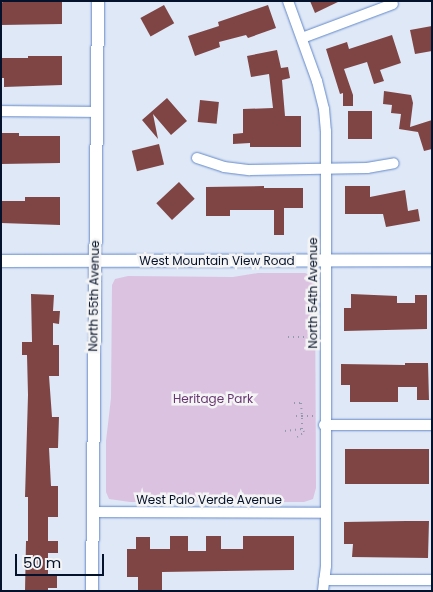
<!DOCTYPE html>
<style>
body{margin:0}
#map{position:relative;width:433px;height:592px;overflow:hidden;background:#dfe8f6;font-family:Poppins,sans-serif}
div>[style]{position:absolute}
.green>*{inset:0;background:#dbc2e0}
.building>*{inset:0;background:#7f4545;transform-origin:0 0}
.path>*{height:2px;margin-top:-1px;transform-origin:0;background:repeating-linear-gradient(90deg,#8f9aac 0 1px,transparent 0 5px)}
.roads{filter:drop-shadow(0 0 1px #6288ca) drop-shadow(0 0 1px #6288ca)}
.minor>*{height:10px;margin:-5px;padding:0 5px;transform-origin:5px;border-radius:5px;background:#fff}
.tertiary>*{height:12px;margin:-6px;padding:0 6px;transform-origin:6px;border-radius:6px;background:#fff}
span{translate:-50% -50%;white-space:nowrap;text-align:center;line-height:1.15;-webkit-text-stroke:5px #f4f4f4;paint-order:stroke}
.street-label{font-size:12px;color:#05122b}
.park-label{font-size:12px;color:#683773}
.frame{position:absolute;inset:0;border:2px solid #05122b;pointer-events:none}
.scale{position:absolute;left:15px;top:554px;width:89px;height:22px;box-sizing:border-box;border:2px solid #05122b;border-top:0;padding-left:6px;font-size:15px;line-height:18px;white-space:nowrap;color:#05122b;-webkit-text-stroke:4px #f4f4f4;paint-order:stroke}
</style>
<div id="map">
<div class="green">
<i style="clip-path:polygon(258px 273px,305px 273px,314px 277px,315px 282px,316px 488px,313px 499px,304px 502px,130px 502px,109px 499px,106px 492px,106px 441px,111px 398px,112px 285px,115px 279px,128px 276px,233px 277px)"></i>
</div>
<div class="building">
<i style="clip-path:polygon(5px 1px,62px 1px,62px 24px,1px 25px,1px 3px)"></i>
<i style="clip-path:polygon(310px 1px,340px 1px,315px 13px)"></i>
<i style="left:164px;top:5px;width:21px;height:27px;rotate:61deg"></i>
<i style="clip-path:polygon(268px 5px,276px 28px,248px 38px,246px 35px,219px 42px,220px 47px,195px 56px,188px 36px,219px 26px,218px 22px)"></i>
<i style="clip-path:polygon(432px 26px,432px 51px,415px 54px,410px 30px)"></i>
<i style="clip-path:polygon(392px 35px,401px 63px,380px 70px,384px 81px,374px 84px,367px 62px,344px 69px,353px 95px,353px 106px,343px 106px,343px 93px,340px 94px,326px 49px,347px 42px,349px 49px)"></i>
<i style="clip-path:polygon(277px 50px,281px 68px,288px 67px,290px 78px,282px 80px,285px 116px,301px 116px,301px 147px,250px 147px,250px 143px,233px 144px,233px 134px,243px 133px,243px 109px,273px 108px,269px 74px,251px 77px,247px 56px)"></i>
<i style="clip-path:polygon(28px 56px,62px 56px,62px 85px,4px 87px,4px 78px,1px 78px,1px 58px,28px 58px)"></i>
<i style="clip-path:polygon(384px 91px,411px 95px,413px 103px,410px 127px,432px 120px,432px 149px,424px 151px,418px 132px,399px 129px,401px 114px,391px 113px,392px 105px,383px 104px)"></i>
<i style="clip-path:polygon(167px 98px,187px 121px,171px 135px,153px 114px,158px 139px,142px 120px)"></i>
<i style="left:200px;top:100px;width:19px;height:22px;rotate:6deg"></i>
<i style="left:348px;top:111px;width:24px;height:28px"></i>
<i style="clip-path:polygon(2px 133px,19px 133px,19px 136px,60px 136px,60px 163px,1px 164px)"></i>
<i style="left:159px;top:144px;width:21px;height:28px;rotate:76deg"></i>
<i style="left:179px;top:182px;width:23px;height:31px;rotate:47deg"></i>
<i style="clip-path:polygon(264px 186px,264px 188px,303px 188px,303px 208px,284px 208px,284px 235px,274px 235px,274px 210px,230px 210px,230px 216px,206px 216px,206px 187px)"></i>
<i style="clip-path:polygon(345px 186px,370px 186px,370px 197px,405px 190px,408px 211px,418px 209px,420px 221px,386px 227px,383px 214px,345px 214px)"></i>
<i style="clip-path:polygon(25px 197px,60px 197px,60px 225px,1px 223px,1px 201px,25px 201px)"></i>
<i style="clip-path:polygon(31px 294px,54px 295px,53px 311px,60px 311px,59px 324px,53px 323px,53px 345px,59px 345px,59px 376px,49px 376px,52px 417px,59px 417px,58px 448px,49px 448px,51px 486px,58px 486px,58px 517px,48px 517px,48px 541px,58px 541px,58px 553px,48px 553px,48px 576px,57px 576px,57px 588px,48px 588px,48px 591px,25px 591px,26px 541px,28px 541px,28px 497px,25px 497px,28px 395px,27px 355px,22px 355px,22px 342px,32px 342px)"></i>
<i style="clip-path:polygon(351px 294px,397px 296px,397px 303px,415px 303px,415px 295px,427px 295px,427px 329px,344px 331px,344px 308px,351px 308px)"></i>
<i style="clip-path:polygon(405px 363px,428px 363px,429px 400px,417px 400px,417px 387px,398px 387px,398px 402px,350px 402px,350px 385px,341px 385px,341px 364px,405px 365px)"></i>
<i style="left:345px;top:449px;width:84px;height:35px"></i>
<i style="clip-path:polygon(406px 521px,429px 521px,428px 558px,352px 557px,353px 544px,344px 544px,344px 522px)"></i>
<i style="clip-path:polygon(170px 536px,188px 536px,188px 551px,206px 551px,206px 536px,221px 536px,221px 549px,243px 549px,243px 536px,294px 536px,294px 570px,162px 572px,162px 591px,138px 591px,138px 577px,127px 577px,127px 549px,136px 549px,136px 537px,150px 537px,150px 549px,170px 549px)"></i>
</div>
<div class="path">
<i style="left:288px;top:337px;width:27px"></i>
<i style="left:294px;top:403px;width:7px"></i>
<i style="left:301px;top:403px;width:13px;rotate:86deg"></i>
<i style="left:302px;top:416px;width:13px"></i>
<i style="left:285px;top:431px;width:17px;rotate:-7deg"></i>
<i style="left:302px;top:429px;width:13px;rotate:-90deg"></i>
<i style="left:302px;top:416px;width:8px;rotate:180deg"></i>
<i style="left:297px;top:437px;width:9px;rotate:-36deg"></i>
<i style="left:304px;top:432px;width:4px;rotate:-124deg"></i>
</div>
<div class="roads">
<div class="minor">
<i style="left:288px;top:1px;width:85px;rotate:70.1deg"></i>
<i style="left:317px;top:81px;width:29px;rotate:76deg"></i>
<i style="left:324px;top:109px;width:22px;rotate:85deg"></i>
<i style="left:326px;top:131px;width:435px;rotate:90deg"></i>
<i style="left:326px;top:566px;width:25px;rotate:97deg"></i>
<i style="left:302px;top:38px;width:97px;rotate:-20.5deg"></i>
<i style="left:1px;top:111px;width:96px;rotate:0.6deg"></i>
<i style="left:197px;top:158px;width:28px;rotate:18deg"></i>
<i style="left:224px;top:167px;width:26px;rotate:7deg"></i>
<i style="left:250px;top:170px;width:117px;rotate:-1deg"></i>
<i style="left:367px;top:168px;width:27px;rotate:-10deg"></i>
<i style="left:324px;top:425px;width:108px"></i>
<i style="left:92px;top:512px;width:233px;rotate:0.2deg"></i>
<i style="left:324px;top:580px;width:108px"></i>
</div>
<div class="tertiary">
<i style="left:1px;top:261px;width:431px;rotate:-0.1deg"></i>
<i style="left:92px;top:591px;width:590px;rotate:-89.42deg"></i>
</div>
</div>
<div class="street-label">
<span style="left:217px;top:261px">West Mountain View Road</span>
<span style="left:313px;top:293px;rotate:-90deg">North 54th Avenue</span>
<span style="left:94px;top:296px;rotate:-89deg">North 55th Avenue</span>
<span style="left:209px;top:500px">West Palo Verde Avenue</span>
</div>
<div class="park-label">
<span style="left:213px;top:399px">Heritage Park</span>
</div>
<div class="frame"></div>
<div class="scale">50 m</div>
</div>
